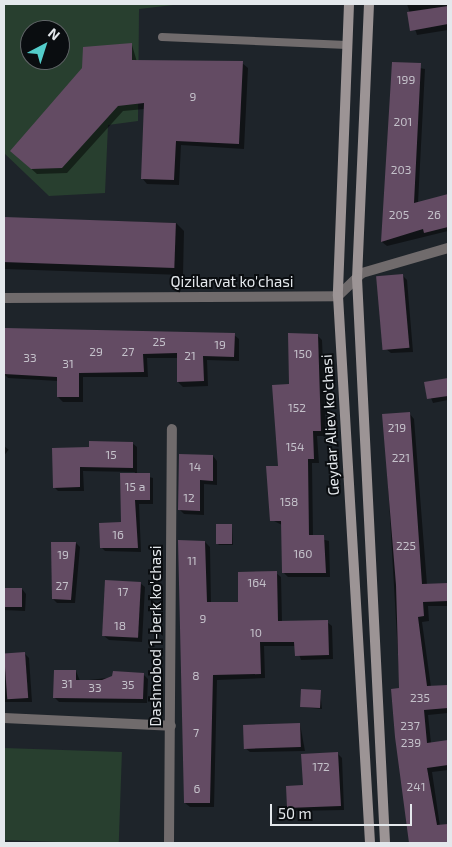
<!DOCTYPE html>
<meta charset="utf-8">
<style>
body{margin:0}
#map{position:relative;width:452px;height:847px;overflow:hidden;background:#1e242a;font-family:"Exo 2",sans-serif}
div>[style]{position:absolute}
.green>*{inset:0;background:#283f2f;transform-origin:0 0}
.shadow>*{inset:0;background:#0007;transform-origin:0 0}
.building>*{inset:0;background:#634b63;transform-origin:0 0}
.lane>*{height:8px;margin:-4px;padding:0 4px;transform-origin:4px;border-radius:4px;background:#706b6c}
.street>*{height:10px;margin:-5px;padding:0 5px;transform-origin:5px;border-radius:5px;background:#706b6c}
.secondary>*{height:10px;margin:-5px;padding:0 5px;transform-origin:5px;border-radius:5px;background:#9c9495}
span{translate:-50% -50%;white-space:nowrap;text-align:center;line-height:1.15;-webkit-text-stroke:4px #0a0d10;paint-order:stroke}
.number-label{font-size:12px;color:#c4c1ca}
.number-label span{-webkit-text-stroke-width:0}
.street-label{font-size:15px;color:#e4e8ec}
.frame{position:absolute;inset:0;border:5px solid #e4e8ec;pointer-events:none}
.north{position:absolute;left:20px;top:20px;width:50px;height:50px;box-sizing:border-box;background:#0a0d10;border:1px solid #616568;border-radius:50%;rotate:40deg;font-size:14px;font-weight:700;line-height:20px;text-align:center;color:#e4e8ec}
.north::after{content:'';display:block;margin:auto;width:18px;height:22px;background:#53cdca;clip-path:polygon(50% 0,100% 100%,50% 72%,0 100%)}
.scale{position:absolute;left:270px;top:804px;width:142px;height:22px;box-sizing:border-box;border:2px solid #e4e8ec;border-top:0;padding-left:6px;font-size:15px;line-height:18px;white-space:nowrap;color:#e4e8ec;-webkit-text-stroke:4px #0a0d10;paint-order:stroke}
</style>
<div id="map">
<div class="green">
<i style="clip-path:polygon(evenodd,4px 4px,182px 4px,139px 9px,138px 121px,108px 125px,105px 193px,49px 196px,4px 153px,4px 4px,30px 30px,60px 30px,60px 60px,30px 60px,30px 30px)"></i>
<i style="left:4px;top:748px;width:118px;height:92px;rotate:2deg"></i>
</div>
<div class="shadow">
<i style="clip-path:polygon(407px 4px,448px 4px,448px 30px,417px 35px)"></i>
<i style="clip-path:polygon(132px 45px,137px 62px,242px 63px,248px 68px,244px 149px,181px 145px,179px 185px,147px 184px,142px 178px,145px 109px,123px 111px,67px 173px,37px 174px,17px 156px)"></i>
<i style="clip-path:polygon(393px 63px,425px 69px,418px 203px,448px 196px,448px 231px,387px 246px,382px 242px)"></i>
<i style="clip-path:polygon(4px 218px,176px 223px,184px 231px,183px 275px,4px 269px)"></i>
<i style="clip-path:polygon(402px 275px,407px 280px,413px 352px,391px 353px,386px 349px)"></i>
<i style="clip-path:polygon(6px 329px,234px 335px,239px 339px,239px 361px,207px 360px,208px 386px,183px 387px,178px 382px,178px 358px,147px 358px,148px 377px,83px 377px,83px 402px,63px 402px,58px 397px,58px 381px,8px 378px,4px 374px)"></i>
<i style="clip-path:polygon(317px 335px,322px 340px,326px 436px,317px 436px,319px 463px,312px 463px,313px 537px,329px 541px,330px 577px,288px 577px,283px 572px,282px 525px,272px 520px,290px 386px)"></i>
<i style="clip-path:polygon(448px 380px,448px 400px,433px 403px,425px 383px)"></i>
<i style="clip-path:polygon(409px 413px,414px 419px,427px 585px,448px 584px,448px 606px,428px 606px,429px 621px,422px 622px,431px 687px,448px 686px,448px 713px,428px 715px,431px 743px,448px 741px,448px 770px,432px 772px,440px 826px,448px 825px,448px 843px,411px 843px,397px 747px,400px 689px,384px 415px)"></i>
<i style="clip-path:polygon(132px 443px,137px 447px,137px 474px,153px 478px,153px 504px,139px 504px,141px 552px,105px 551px,101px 547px,122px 524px,135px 472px,83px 471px,84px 491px,58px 491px,54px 487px,90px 448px)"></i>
<i style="left:4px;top:446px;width:6px;height:101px;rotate:39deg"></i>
<i style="clip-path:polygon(213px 456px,217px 461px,217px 485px,204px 484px,204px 515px,184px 514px,180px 510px)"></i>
<i style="clip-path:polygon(232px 526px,233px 545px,219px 545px,217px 543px)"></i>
<i style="clip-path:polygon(205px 542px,210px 547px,211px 604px,240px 604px,276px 573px,281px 577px,282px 622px,327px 622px,332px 626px,333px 659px,301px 660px,296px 646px,264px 646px,265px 678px,217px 680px,214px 807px,190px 807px,185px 803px)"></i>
<i style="clip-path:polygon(76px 543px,80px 547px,75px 603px,57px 603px,53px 599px)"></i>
<i style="clip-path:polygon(140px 583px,145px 587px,142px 642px,109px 640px,104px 636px)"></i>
<i style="clip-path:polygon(4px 589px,22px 589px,26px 594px,25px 611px,4px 610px)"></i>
<i style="clip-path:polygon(4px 654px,25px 654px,29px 658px,32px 702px,4px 702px)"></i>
<i style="clip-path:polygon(76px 671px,80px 681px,143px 674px,148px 679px,147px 703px,59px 702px,55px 698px)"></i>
<i style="clip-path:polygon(320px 691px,322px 709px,301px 707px)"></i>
<i style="clip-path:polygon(300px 724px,305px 751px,250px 752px,245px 748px)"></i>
<i style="clip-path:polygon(338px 754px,342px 758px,344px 810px,293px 811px,288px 807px)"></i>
<i style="clip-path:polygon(215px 842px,216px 843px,191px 843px)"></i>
</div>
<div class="building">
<i style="clip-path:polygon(448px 6px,448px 24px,410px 31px,407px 12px)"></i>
<i style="clip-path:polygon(132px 43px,132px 60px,243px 61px,239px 144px,176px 141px,174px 180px,141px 179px,144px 103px,118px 106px,62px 168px,31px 169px,10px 151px,82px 68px,83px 47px)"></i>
<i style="clip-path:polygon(392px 62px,421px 63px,414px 203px,448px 194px,448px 227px,424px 233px,423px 229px,381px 242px)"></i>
<i style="left:4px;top:217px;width:172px;height:45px;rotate:2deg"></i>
<i style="left:403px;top:274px;width:74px;height:27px;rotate:85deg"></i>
<i style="clip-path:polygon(5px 328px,235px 333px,234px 357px,203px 356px,204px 381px,177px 382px,177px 353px,143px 354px,144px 372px,79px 373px,79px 397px,57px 397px,57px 377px,4px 374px)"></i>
<i style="clip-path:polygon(288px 333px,318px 334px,321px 431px,313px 431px,314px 459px,308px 459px,309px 535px,324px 535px,326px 573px,282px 573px,281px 521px,270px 521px,266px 466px,278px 466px,272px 385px,289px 384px)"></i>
<i style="clip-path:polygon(448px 378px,448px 396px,427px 399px,424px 382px)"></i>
<i style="clip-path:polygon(410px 412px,422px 584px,448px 583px,448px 601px,423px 602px,424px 616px,418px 617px,427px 686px,448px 685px,448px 708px,424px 710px,427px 743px,448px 740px,448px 765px,427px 768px,437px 825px,448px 824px,448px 843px,409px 843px,395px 737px,391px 689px,399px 688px,396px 585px,382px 414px)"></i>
<i style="clip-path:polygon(89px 441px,133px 442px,133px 468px,80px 467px,80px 487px,53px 488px,52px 448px,89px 447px)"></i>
<i style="clip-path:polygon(179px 454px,213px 455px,213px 481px,200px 480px,200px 511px,178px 510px)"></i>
<i style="clip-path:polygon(120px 473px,150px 473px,150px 500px,135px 500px,138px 548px,100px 548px,99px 523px,121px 522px)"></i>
<i style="left:216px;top:524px;width:16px;height:20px"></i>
<i style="clip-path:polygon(178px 540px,205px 541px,207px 602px,238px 602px,238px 572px,277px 571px,278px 621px,328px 620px,329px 655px,295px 656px,294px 642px,260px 642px,261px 674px,213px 675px,210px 803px,184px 803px)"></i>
<i style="clip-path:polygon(51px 542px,76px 542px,71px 600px,52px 599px)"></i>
<i style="left:105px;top:580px;width:36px;height:56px;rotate:3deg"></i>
<i style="left:4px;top:588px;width:18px;height:19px"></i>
<i style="left:25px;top:652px;width:46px;height:21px;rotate:86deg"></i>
<i style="clip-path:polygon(54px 670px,76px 670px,76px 680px,102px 680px,112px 676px,113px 671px,144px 673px,143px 699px,53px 698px)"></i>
<i style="left:301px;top:689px;width:20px;height:18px;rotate:3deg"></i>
<i style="left:300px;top:723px;width:24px;height:57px;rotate:88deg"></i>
<i style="clip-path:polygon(338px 752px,341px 806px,287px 808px,286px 786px,303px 785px,301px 754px)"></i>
</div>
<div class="lane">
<i style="left:162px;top:37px;width:185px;rotate:2.5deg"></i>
</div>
<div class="street">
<i style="left:4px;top:298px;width:334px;rotate:-0.3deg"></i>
<i style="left:338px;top:296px;width:33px;rotate:-44deg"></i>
<i style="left:362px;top:273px;width:90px;rotate:-16.2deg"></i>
<i style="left:4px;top:718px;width:167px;rotate:2.7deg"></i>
<i style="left:169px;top:843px;width:414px;rotate:-89.6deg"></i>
</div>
<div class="secondary">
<i style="left:349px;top:4px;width:292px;rotate:92.2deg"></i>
<i style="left:338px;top:296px;width:548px;rotate:86.65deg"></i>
<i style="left:369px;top:4px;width:274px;rotate:92.5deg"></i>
<i style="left:357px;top:278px;width:566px;rotate:87.16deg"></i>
</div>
<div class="number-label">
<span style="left:406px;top:80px">199</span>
<span style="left:193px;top:97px">9</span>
<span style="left:403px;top:122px">201</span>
<span style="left:401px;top:170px">203</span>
<span style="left:399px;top:215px">205</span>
<span style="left:434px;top:215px">26</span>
<span style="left:159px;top:342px">25</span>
<span style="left:220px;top:345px">19</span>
<span style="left:96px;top:352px">29</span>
<span style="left:128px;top:352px">27</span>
<span style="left:303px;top:354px">150</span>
<span style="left:190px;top:356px">21</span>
<span style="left:30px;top:358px">33</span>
<span style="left:68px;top:364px">31</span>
<span style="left:297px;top:408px">152</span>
<span style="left:397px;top:428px">219</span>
<span style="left:295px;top:447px">154</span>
<span style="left:111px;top:455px">15</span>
<span style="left:401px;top:458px">221</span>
<span style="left:195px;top:467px">14</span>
<span style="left:135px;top:487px">15 а</span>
<span style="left:189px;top:498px">12</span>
<span style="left:289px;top:502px">158</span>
<span style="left:118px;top:535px">16</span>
<span style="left:406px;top:546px">225</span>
<span style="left:303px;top:554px">160</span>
<span style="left:63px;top:555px">19</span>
<span style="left:192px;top:561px">11</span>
<span style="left:257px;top:583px">164</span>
<span style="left:62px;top:586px">27</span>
<span style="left:123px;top:592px">17</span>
<span style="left:203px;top:619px">9</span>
<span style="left:120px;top:626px">18</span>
<span style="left:256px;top:633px">10</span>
<span style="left:196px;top:676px">8</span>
<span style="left:67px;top:684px">31</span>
<span style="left:128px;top:685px">35</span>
<span style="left:95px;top:688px">33</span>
<span style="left:420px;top:698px">235</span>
<span style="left:410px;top:726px">237</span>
<span style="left:196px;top:733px">7</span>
<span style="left:411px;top:743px">239</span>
<span style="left:321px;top:767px">172</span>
<span style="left:416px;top:787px">241</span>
<span style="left:197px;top:789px">6</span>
</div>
<div class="street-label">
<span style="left:232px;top:282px">Qizilarvat ko'chasi</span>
<span style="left:330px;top:425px;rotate:-93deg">Geydar Aliev ko'chasi</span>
<span style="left:156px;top:636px;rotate:-90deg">Dashnobod 1-berk ko'chasi</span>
</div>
<div class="frame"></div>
<div class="north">N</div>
<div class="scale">50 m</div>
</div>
